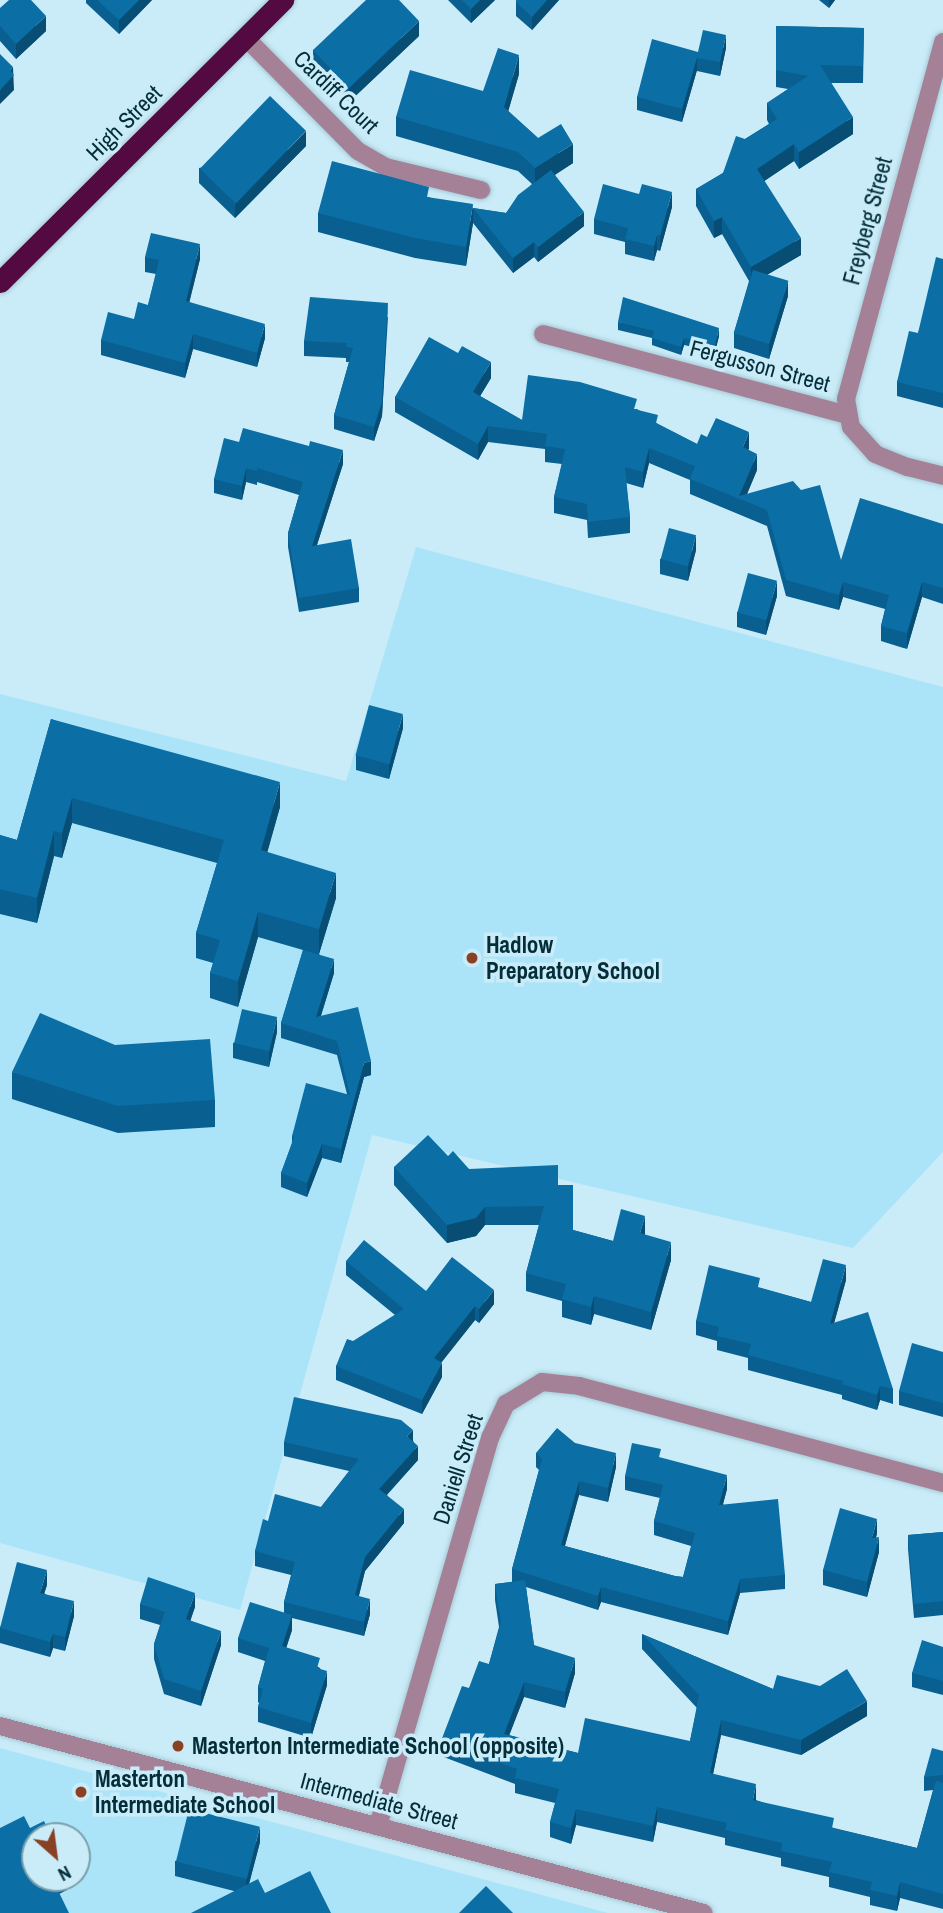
<!DOCTYPE html>
<style>
body{margin:0}
#map{position:relative;width:943px;height:1913px;overflow:hidden;background:#caecf8;font-family:"Archivo Narrow",sans-serif}
div>[style]{position:absolute}
.built>*{inset:0;background:#abe4f8}
.roads{filter:drop-shadow(0 0 2px #a6cad6) drop-shadow(0 0 2px #a6cad6)}
.minor>*{height:18px;margin:-9px;padding:0 9px;transform-origin:9px;border-radius:9px;background:#a58197}
.highway>*{height:21px;margin:-10.5px;padding:0 10.5px;transform-origin:10.5px;border-radius:10.5px;background:#530a40}
.wall>*{inset:0;background:#095f8f}
.shaded-wall>*{inset:0;background:#084e74}
.building>*{inset:0;background:#0b6fa6;transform-origin:0 0}
.dots>*{width:19px;height:19px;translate:-50% -50%;box-sizing:border-box;border:4px solid #caecf8;border-radius:50%}
span{translate:-50% -50%;white-space:nowrap;text-align:center;line-height:1.15;-webkit-text-stroke:7px #caecf8;paint-order:stroke}
.street-label{font-size:23px;color:#022d39}
.poi-label{font-size:23px;color:#022d39;font-weight:700}
.left{translate:0 -50%;text-align:left}
.north{position:absolute;left:21px;top:1822px;width:70px;height:70px;box-sizing:border-box;background:#caecf8;border:2px solid #7aa0ac;border-radius:50%;rotate:152deg;font-size:19px;font-weight:700;line-height:28px;text-align:center;color:#022d39}
.north::after{content:'';display:block;margin:auto;width:24px;height:32px;background:#894023;clip-path:polygon(50% 0,100% 100%,50% 72%,0 100%)}
</style>
<div id="map">
<div class="built">
<i style="clip-path:polygon(416px 547px,943px 687px,943px 1152px,853px 1248px,372px 1135px,240px 1610px,0 1543px,0 694px,346px 781px)"></i>
<i style="clip-path:polygon(evenodd,0 1748px,608px 1913px,0 1913px,0 1748px,35px 1836px,77px 1836px,77px 1878px,35px 1878px,35px 1836px)"></i>
</div>
<div class="roads">
<div class="minor">
<i style="left:246px;top:38px;width:159px;rotate:45.3deg"></i>
<i style="left:358px;top:151px;width:32px;rotate:30deg"></i>
<i style="left:386px;top:167px;width:98px;rotate:13.6deg"></i>
<i style="left:943px;top:42px;width:370px;rotate:105.2deg"></i>
<i style="left:846px;top:399px;width:28px;rotate:80deg"></i>
<i style="left:851px;top:427px;width:36px;rotate:48deg"></i>
<i style="left:875px;top:454px;width:35px;rotate:22deg"></i>
<i style="left:908px;top:467px;width:36px;rotate:14deg"></i>
<i style="left:543px;top:334px;width:315px;rotate:14.9deg"></i>
<i style="left:0;top:1726px;width:728px;rotate:14.88deg"></i>
<i style="left:378px;top:1826px;width:404px;rotate:-73.9deg"></i>
<i style="left:490px;top:1438px;width:38px;rotate:-65deg"></i>
<i style="left:506px;top:1404px;width:42px;rotate:-31.4deg"></i>
<i style="left:542px;top:1382px;width:37px;rotate:6deg"></i>
<i style="left:579px;top:1386px;width:377px;rotate:14.9deg"></i>
</div>
<div class="highway">
<i style="left:0;top:282px;width:400px;rotate:-44.9deg"></i>
</div>
</div>
<div class="wall">
<i style="clip-path:polygon(86px 0,152px 0,119px 34px,86px 3px)"></i>
<i style="clip-path:polygon(448px 0,495px 0,471px 23px)"></i>
<i style="clip-path:polygon(516px 0,559px 0,532px 30px,516px 16px)"></i>
<i style="clip-path:polygon(819px 0,835px 0,829px 8px)"></i>
<i style="clip-path:polygon(0 8px,46px 31px,16px 59px,0 41px)"></i>
<i style="clip-path:polygon(776px 26px,864px 28px,863px 83px,831px 83px,853px 134px,799px 169px,794px 161px,764px 181px,801px 255px,767px 275px,788px 296px,769px 359px,734px 348px,734px 333px,749px 281px,722px 234px,714px 238px,696px 206px,696px 189px,723px 173px,745px 139px,769px 124px,767px 120px,767px 103px,788px 89px,776px 87px)"></i>
<i style="clip-path:polygon(419px 36px,349px 102px,313px 65px,313px 50px)"></i>
<i style="clip-path:polygon(726px 48px,720px 76px,697px 71px,697px 70px,682px 122px,637px 110px,637px 97px,698px 52px)"></i>
<i style="clip-path:polygon(519px 74px,508px 111px,538px 138px,573px 163px,555px 175px,584px 226px,538px 262px,534px 257px,513px 273px,473px 223px,473px 208px,506px 213px,532px 184px,518px 171px,396px 136px,396px 117px,483px 91px)"></i>
<i style="clip-path:polygon(306px 146px,235px 218px,199px 183px,199px 168px)"></i>
<i style="clip-path:polygon(429px 197px,473px 223px,466px 266px,415px 258px,318px 232px,318px 213px)"></i>
<i style="clip-path:polygon(672px 207px,660px 251px,657px 250px,654px 261px,625px 254px,625px 242px,594px 234px,594px 219px)"></i>
<i style="clip-path:polygon(145px 257px,200px 259px,189px 302px,265px 338px,257px 367px,193px 349px,185px 378px,101px 355px,101px 340px,134px 319px,148px 305px,156px 274px,145px 272px)"></i>
<i style="clip-path:polygon(943px 259px,943px 408px,897px 396px,897px 382px,918px 333px)"></i>
<i style="clip-path:polygon(388px 317px,382px 416px,374px 441px,334px 429px,334px 415px,349px 362px,346px 362px,346px 358px,304px 356px,304px 341px)"></i>
<i style="clip-path:polygon(618px 322px,719px 336px,715px 352px,684px 345px,681px 355px,652px 345px,652px 338px,618px 330px)"></i>
<i style="clip-path:polygon(458px 353px,491px 378px,480px 396px,522px 420px,637px 409px,658px 424px,697px 444px,707px 437px,749px 448px,748px 450px,757px 470px,747px 494px,841px 560px,943px 524px,943px 604px,922px 597px,907px 649px,881px 641px,881px 626px,885px 609px,843px 597px,839px 610px,786px 596px,767px 526px,690px 494px,690px 480px,649px 463px,643px 488px,626px 483px,630px 517px,630px 533px,588px 538px,587px 520px,554px 513px,554px 497px,562px 464px,545px 462px,545px 449px,488px 442px,478px 460px,395px 412px,395px 397px)"></i>
<i style="clip-path:polygon(239px 442px,343px 464px,317px 545px,359px 588px,359px 602px,299px 612px,288px 547px,288px 533px,299px 495px,257px 482px,257px 485px,246px 482px,242px 500px,214px 493px,214px 479px)"></i>
<i style="clip-path:polygon(696px 550px,688px 581px,660px 574px,660px 559px)"></i>
<i style="clip-path:polygon(777px 596px,766px 635px,737px 627px,737px 612px)"></i>
<i style="clip-path:polygon(51px 719px,280px 807px,267px 852px,336px 898px,319px 954px,334px 973px,321px 1016px,371px 1075px,364px 1077px,341px 1163px,322px 1158px,307px 1197px,281px 1187px,281px 1173px,292px 1144px,292px 1136px,347px 1094px,337px 1055px,281px 1038px,281px 1023px,303px 950px,258px 937px,238px 1007px,210px 998px,210px 973px,213px 963px,196px 958px,196px 933px,217px 863px,72px 823px,62px 858px,54px 856px,37px 923px,0 914px,0 835px,17px 840px)"></i>
<i style="clip-path:polygon(403px 728px,389px 779px,356px 770px,356px 755px)"></i>
<i style="clip-path:polygon(277px 1032px,269px 1067px,233px 1058px,233px 1043px)"></i>
<i style="clip-path:polygon(12px 1072px,215px 1100px,215px 1127px,118px 1133px,12px 1099px)"></i>
<i style="clip-path:polygon(448px 1156px,469px 1169px,558px 1185px,573px 1230px,613px 1241px,644px 1235px,671px 1260px,651px 1330px,594px 1314px,591px 1325px,562px 1317px,562px 1301px,526px 1291px,526px 1273px,539px 1225px,485px 1225px,476px 1236px,447px 1243px,394px 1185px,394px 1167px)"></i>
<i style="clip-path:polygon(346px 1261px,426px 1291px,494px 1304px,479px 1323px,475px 1320px,441px 1362px,442px 1377px,422px 1414px,336px 1380px,336px 1366px,395px 1315px,346px 1275px)"></i>
<i style="clip-path:polygon(846px 1280px,834px 1323px,893px 1389px,893px 1404px,880px 1400px,877px 1410px,842px 1399px,842px 1395px,748px 1370px,748px 1358px,717px 1350px,717px 1341px,696px 1335px,696px 1321px,760px 1288px,811px 1302px)"></i>
<i style="clip-path:polygon(943px 1352px,943px 1417px,899px 1405px,899px 1391px)"></i>
<i style="clip-path:polygon(413px 1440px,418px 1460px,387px 1495px,404px 1523px,365px 1571px,359px 1596px,370px 1614px,364px 1636px,292px 1618px,292px 1630px,286px 1648px,320px 1668px,327px 1685px,311px 1738px,258px 1722px,258px 1707px,259px 1703px,258px 1702px,258px 1687px,265px 1661px,238px 1652px,238px 1638px,284px 1613px,284px 1602px,291px 1575px,255px 1566px,255px 1551px,268px 1521px,321px 1507px,349px 1471px,284px 1456px,284px 1442px)"></i>
<i style="clip-path:polygon(575px 1443px,616px 1467px,608px 1502px,579px 1495px,565px 1546px,675px 1576px,683px 1577px,691px 1546px,654px 1535px,654px 1521px,660px 1498px,625px 1490px,625px 1476px,661px 1458px,727px 1489px,723px 1504px,785px 1575px,785px 1589px,740px 1593px,728px 1635px,601px 1602px,598px 1610px,526px 1587px,534px 1645px,575px 1673px,565px 1708px,524px 1697px,509px 1735px,578px 1753px,690px 1741px,697px 1708px,642px 1649px,642px 1634px,773px 1689px,867px 1716px,801px 1755px,721px 1735px,713px 1774px,756px 1800px,834px 1828px,917px 1848px,933px 1790px,924px 1791px,924px 1777px,943px 1751px,943px 1909px,900px 1898px,897px 1911px,870px 1905px,870px 1897px,829px 1887px,829px 1877px,781px 1866px,781px 1858px,725px 1845px,725px 1838px,657px 1822px,653px 1842px,576px 1825px,571px 1844px,550px 1837px,550px 1822px,555px 1803px,515px 1793px,515px 1784px,441px 1756px,441px 1741px,469px 1688px,489px 1664px,499px 1627px,495px 1600px,495px 1584px,512px 1582px,512px 1569px,539px 1470px,536px 1467px,536px 1453px)"></i>
<i style="clip-path:polygon(943px 1532px,943px 1615px,914px 1618px,908px 1549px,908px 1535px)"></i>
<i style="clip-path:polygon(877px 1533px,876px 1538px,879px 1552px,867px 1597px,823px 1585px,823px 1570px)"></i>
<i style="clip-path:polygon(47px 1585px,44px 1593px,74px 1616px,65px 1651px,53px 1648px,50px 1657px,0 1643px,0 1627px)"></i>
<i style="clip-path:polygon(140px 1604px,195px 1607px,190px 1620px,221px 1645px,201px 1706px,164px 1694px,154px 1659px,154px 1644px,160px 1625px,140px 1619px)"></i>
<i style="clip-path:polygon(943px 1647px,943px 1695px,912px 1687px,912px 1673px)"></i>
<i style="clip-path:polygon(260px 1842px,249px 1884px,265px 1893px,331px 1913px,234px 1891px,175px 1876px,175px 1861px)"></i>
</div>
<div class="shaded-wall">
<i style="clip-path:polygon(139px 0,152px 0,119px 34px,119px 20px)"></i>
<i style="clip-path:polygon(480px 0,495px 0,471px 23px,471px 9px)"></i>
<i style="clip-path:polygon(547px 0,559px 0,532px 30px,532px 17px)"></i>
<i style="clip-path:polygon(829px 0,835px 0,829px 8px)"></i>
<i style="clip-path:polygon(46px 16px,46px 31px,16px 59px,16px 44px)"></i>
<i style="clip-path:polygon(419px 21px,419px 36px,349px 102px,349px 88px)"></i>
<i style="clip-path:polygon(726px 35px,726px 48px,720px 76px,720px 62px)"></i>
<i style="clip-path:polygon(519px 55px,519px 74px,504px 126px,504px 107px)"></i>
<i style="clip-path:polygon(697px 58px,697px 70px,682px 122px,682px 109px)"></i>
<i style="clip-path:polygon(13px 67px,14px 90px,0 104px,0 90px,10px 70px)"></i>
<i style="clip-path:polygon(853px 117px,853px 134px,799px 169px,799px 152px)"></i>
<i style="clip-path:polygon(306px 131px,306px 146px,235px 218px,235px 204px)"></i>
<i style="clip-path:polygon(573px 144px,573px 163px,535px 187px,535px 168px)"></i>
<i style="clip-path:polygon(794px 144px,794px 161px,757px 186px,757px 169px)"></i>
<i style="clip-path:polygon(672px 192px,672px 207px,660px 251px,660px 236px)"></i>
<i style="clip-path:polygon(473px 204px,473px 223px,466px 266px,466px 247px)"></i>
<i style="clip-path:polygon(584px 212px,584px 226px,538px 262px,538px 247px)"></i>
<i style="clip-path:polygon(722px 217px,722px 234px,714px 238px,714px 221px)"></i>
<i style="clip-path:polygon(657px 235px,657px 250px,654px 261px,654px 246px)"></i>
<i style="clip-path:polygon(801px 238px,801px 255px,751px 284px,751px 267px)"></i>
<i style="clip-path:polygon(534px 242px,534px 257px,513px 273px,513px 258px)"></i>
<i style="clip-path:polygon(200px 244px,200px 259px,186px 316px,186px 301px)"></i>
<i style="clip-path:polygon(788px 281px,788px 296px,769px 359px,769px 344px)"></i>
<i style="clip-path:polygon(388px 303px,382px 416px,374px 441px,374px 427px)"></i>
<i style="clip-path:polygon(265px 324px,265px 338px,257px 367px,257px 353px)"></i>
<i style="clip-path:polygon(719px 328px,719px 336px,715px 352px,715px 345px)"></i>
<i style="clip-path:polygon(193px 334px,193px 349px,185px 378px,185px 363px)"></i>
<i style="clip-path:polygon(684px 338px,684px 345px,681px 355px,681px 347px)"></i>
<i style="clip-path:polygon(491px 362px,491px 378px,473px 408px,473px 392px)"></i>
<i style="clip-path:polygon(488px 426px,488px 442px,478px 460px,478px 444px)"></i>
<i style="clip-path:polygon(749px 432px,749px 448px,743px 463px,743px 447px)"></i>
<i style="clip-path:polygon(649px 448px,649px 463px,643px 488px,643px 472px)"></i>
<i style="clip-path:polygon(343px 450px,343px 464px,312px 560px,312px 546px)"></i>
<i style="clip-path:polygon(757px 454px,757px 470px,744px 501px,739px 496px)"></i>
<i style="clip-path:polygon(246px 468px,246px 482px,242px 500px,242px 486px)"></i>
<i style="clip-path:polygon(696px 535px,696px 550px,688px 581px,688px 567px)"></i>
<i style="clip-path:polygon(777px 581px,777px 596px,766px 635px,766px 620px)"></i>
<i style="clip-path:polygon(843px 582px,843px 597px,839px 610px,839px 595px)"></i>
<i style="clip-path:polygon(922px 582px,922px 597px,907px 649px,907px 633px)"></i>
<i style="clip-path:polygon(403px 714px,403px 728px,389px 779px,389px 764px)"></i>
<i style="clip-path:polygon(280px 782px,280px 807px,261px 875px,261px 850px)"></i>
<i style="clip-path:polygon(72px 798px,72px 823px,62px 858px,62px 833px)"></i>
<i style="clip-path:polygon(54px 831px,54px 856px,37px 923px,37px 898px)"></i>
<i style="clip-path:polygon(336px 873px,336px 898px,319px 954px,319px 929px)"></i>
<i style="clip-path:polygon(258px 912px,258px 937px,238px 1007px,238px 981px)"></i>
<i style="clip-path:polygon(334px 959px,334px 973px,316px 1031px,316px 1017px)"></i>
<i style="clip-path:polygon(277px 1017px,277px 1032px,269px 1067px,269px 1052px)"></i>
<i style="clip-path:polygon(371px 1061px,371px 1075px,364px 1077px,341px 1163px,341px 1149px,364px 1063px)"></i>
<i style="clip-path:polygon(322px 1144px,322px 1158px,307px 1197px,307px 1183px)"></i>
<i style="clip-path:polygon(485px 1207px,485px 1225px,476px 1236px,447px 1243px,447px 1225px)"></i>
<i style="clip-path:polygon(645px 1216px,645px 1234px,640px 1251px,640px 1233px)"></i>
<i style="clip-path:polygon(671px 1242px,671px 1260px,651px 1330px,651px 1312px)"></i>
<i style="clip-path:polygon(846px 1265px,846px 1280px,830px 1338px,830px 1324px)"></i>
<i style="clip-path:polygon(494px 1290px,494px 1304px,479px 1323px,479px 1309px)"></i>
<i style="clip-path:polygon(594px 1296px,594px 1314px,591px 1325px,591px 1307px)"></i>
<i style="clip-path:polygon(475px 1306px,475px 1320px,434px 1372px,434px 1358px)"></i>
<i style="clip-path:polygon(442px 1363px,442px 1377px,422px 1414px,422px 1400px)"></i>
<i style="clip-path:polygon(880px 1386px,880px 1400px,877px 1410px,877px 1395px)"></i>
<i style="clip-path:polygon(413px 1430px,413px 1445px,407px 1436px)"></i>
<i style="clip-path:polygon(418px 1446px,418px 1460px,379px 1503px,379px 1489px)"></i>
<i style="clip-path:polygon(616px 1453px,616px 1467px,608px 1502px,608px 1488px)"></i>
<i style="clip-path:polygon(727px 1475px,727px 1489px,719px 1519px,719px 1505px)"></i>
<i style="clip-path:polygon(579px 1481px,579px 1495px,561px 1559px,561px 1545px)"></i>
<i style="clip-path:polygon(404px 1509px,404px 1523px,365px 1571px,355px 1610px,355px 1595px,365px 1557px)"></i>
<i style="clip-path:polygon(877px 1519px,877px 1533px,872px 1553px,872px 1538px)"></i>
<i style="clip-path:polygon(879px 1537px,879px 1552px,867px 1597px,867px 1582px)"></i>
<i style="clip-path:polygon(47px 1570px,47px 1585px,40px 1607px,40px 1593px)"></i>
<i style="clip-path:polygon(740px 1579px,740px 1593px,728px 1635px,728px 1621px)"></i>
<i style="clip-path:polygon(601px 1587px,601px 1602px,598px 1610px,598px 1596px)"></i>
<i style="clip-path:polygon(195px 1593px,195px 1607px,186px 1634px,186px 1619px)"></i>
<i style="clip-path:polygon(370px 1599px,370px 1614px,364px 1636px,364px 1622px)"></i>
<i style="clip-path:polygon(74px 1601px,74px 1616px,65px 1651px,65px 1637px)"></i>
<i style="clip-path:polygon(292px 1615px,292px 1630px,282px 1661px,282px 1646px)"></i>
<i style="clip-path:polygon(221px 1631px,221px 1645px,201px 1706px,201px 1691px)"></i>
<i style="clip-path:polygon(53px 1634px,53px 1648px,50px 1657px,50px 1642px)"></i>
<i style="clip-path:polygon(575px 1658px,575px 1673px,565px 1708px,565px 1692px)"></i>
<i style="clip-path:polygon(327px 1671px,327px 1685px,311px 1738px,311px 1723px)"></i>
<i style="clip-path:polygon(524px 1682px,524px 1697px,504px 1749px,504px 1734px)"></i>
<i style="clip-path:polygon(867px 1701px,867px 1716px,801px 1755px,801px 1740px)"></i>
<i style="clip-path:polygon(721px 1720px,721px 1735px,710px 1789px,710px 1773px)"></i>
<i style="clip-path:polygon(756px 1784px,756px 1800px,753px 1815px,753px 1800px)"></i>
<i style="clip-path:polygon(657px 1807px,657px 1822px,653px 1842px,653px 1826px)"></i>
<i style="clip-path:polygon(576px 1809px,576px 1825px,571px 1844px,571px 1828px)"></i>
<i style="clip-path:polygon(260px 1827px,260px 1842px,246px 1895px,246px 1880px)"></i>
<i style="clip-path:polygon(51px 1878px,67px 1878px,67px 1890px,51px 1898px)"></i>
<i style="clip-path:polygon(900px 1882px,900px 1898px,897px 1911px,897px 1896px)"></i>
</div>
<div class="building">
<i style="clip-path:polygon(9px 0,31px 0,46px 16px,16px 44px,0 26px,0 8px)"></i>
<i style="clip-path:polygon(97px 0,139px 0,119px 20px)"></i>
<i style="clip-path:polygon(366px 0,399px 0,419px 21px,349px 88px,313px 50px)"></i>
<i style="clip-path:polygon(462px 0,480px 0,471px 9px)"></i>
<i style="clip-path:polygon(516px 0,547px 0,532px 17px,516px 2px)"></i>
<i style="clip-path:polygon(776px 26px,864px 28px,863px 66px,820px 65px,853px 117px,799px 152px,794px 144px,757px 169px,801px 238px,751px 267px,722px 217px,714px 221px,696px 189px,723px 173px,736px 136px,745px 139px,777px 119px,767px 103px,808px 76px,776px 70px)"></i>
<i style="clip-path:polygon(703px 30px,726px 35px,720px 62px,697px 58px,698px 54px,682px 109px,637px 97px,652px 39px,698px 52px)"></i>
<i style="clip-path:polygon(498px 48px,519px 55px,504px 107px,538px 138px,561px 124px,573px 144px,535px 168px,518px 152px,396px 117px,410px 70px,483px 91px)"></i>
<i style="clip-path:polygon(0 54px,13px 67px,10px 70px,14px 75px,0 90px)"></i>
<i style="left:270px;top:96px;width:50px;height:101px;rotate:44deg"></i>
<i style="clip-path:polygon(332px 161px,429px 187px,427px 197px,473px 204px,466px 247px,415px 238px,318px 213px)"></i>
<i style="clip-path:polygon(551px 170px,584px 212px,538px 247px,534px 242px,513px 258px,473px 208px,506px 213px,518px 195px)"></i>
<i style="clip-path:polygon(603px 184px,639px 194px,642px 184px,672px 192px,660px 236px,657px 235px,654px 246px,625px 239px,628px 228px,594px 219px)"></i>
<i style="clip-path:polygon(151px 233px,200px 244px,186px 301px,265px 324px,257px 353px,193px 334px,185px 363px,101px 340px,108px 312px,134px 319px,138px 302px,148px 305px,159px 260px,145px 257px)"></i>
<i style="clip-path:polygon(936px 257px,943px 259px,943px 393px,897px 382px,909px 331px,918px 333px)"></i>
<i style="left:753px;top:270px;width:37px;height:66px;rotate:17deg"></i>
<i style="clip-path:polygon(310px 297px,388px 303px,382px 402px,374px 427px,334px 415px,353px 348px,346px 347px,347px 343px,304px 341px)"></i>
<i style="clip-path:polygon(623px 297px,719px 328px,715px 345px,684px 338px,681px 347px,652px 338px,654px 331px,618px 322px)"></i>
<i style="clip-path:polygon(429px 337px,458px 353px,462px 346px,491px 362px,473px 392px,522px 420px,528px 375px,580px 382px,637px 399px,634px 409px,658px 415px,656px 423px,697px 444px,701px 434px,707px 437px,716px 418px,749px 432px,743px 447px,757px 454px,739px 496px,793px 481px,801px 490px,820px 485px,841px 560px,860px 498px,943px 524px,943px 588px,922px 582px,907px 633px,881px 626px,889px 595px,843px 582px,839px 595px,786px 580px,767px 510px,690px 479px,695px 466px,649px 448px,643px 472px,625px 467px,630px 517px,588px 522px,587px 504px,554px 497px,565px 449px,545px 446px,547px 434px,488px 426px,478px 444px,395px 397px)"></i>
<i style="clip-path:polygon(243px 428px,309px 446px,310px 441px,343px 450px,312px 546px,351px 539px,359px 588px,299px 598px,288px 533px,303px 482px,257px 468px,257px 471px,246px 468px,242px 486px,214px 479px,224px 438px,239px 442px)"></i>
<i style="left:669px;top:528px;width:28px;height:32px;rotate:15deg"></i>
<i style="left:748px;top:573px;width:30px;height:41px;rotate:15deg"></i>
<i style="left:369px;top:705px;width:35px;height:52px;rotate:15deg"></i>
<i style="clip-path:polygon(51px 719px,280px 782px,261px 850px,336px 873px,319px 929px,258px 912px,238px 981px,210px 973px,220px 940px,196px 933px,224px 840px,72px 798px,62px 833px,54px 831px,37px 898px,0 889px,0 835px,17px 840px)"></i>
<i style="clip-path:polygon(303px 950px,334px 959px,316px 1017px,358px 1007px,371px 1061px,364px 1063px,341px 1149px,322px 1144px,307px 1183px,281px 1173px,294px 1137px,292px 1136px,306px 1083px,350px 1095px,337px 1041px,281px 1023px)"></i>
<i style="left:242px;top:1009px;width:36px;height:35px;rotate:13deg"></i>
<i style="clip-path:polygon(40px 1013px,115px 1045px,210px 1039px,215px 1100px,118px 1106px,12px 1072px)"></i>
<i style="clip-path:polygon(428px 1135px,448px 1156px,453px 1151px,469px 1169px,558px 1165px,558px 1185px,573px 1185px,573px 1230px,613px 1241px,621px 1209px,645px 1216px,640px 1233px,671px 1242px,651px 1312px,594px 1296px,591px 1307px,562px 1299px,566px 1284px,526px 1273px,544px 1206px,485px 1207px,476px 1218px,447px 1225px,394px 1167px)"></i>
<i style="clip-path:polygon(364px 1240px,426px 1291px,452px 1257px,494px 1290px,479px 1309px,475px 1306px,434px 1358px,442px 1363px,422px 1400px,336px 1366px,347px 1339px,353px 1341px,404px 1309px,346px 1261px)"></i>
<i style="clip-path:polygon(823px 1259px,846px 1265px,830px 1324px,868px 1312px,893px 1389px,880px 1386px,877px 1395px,842px 1384px,843px 1381px,748px 1355px,751px 1344px,717px 1336px,719px 1327px,696px 1321px,709px 1265px,760px 1278px,758px 1287px,811px 1302px)"></i>
<i style="clip-path:polygon(912px 1343px,943px 1352px,943px 1403px,899px 1391px)"></i>
<i style="clip-path:polygon(294px 1397px,401px 1420px,413px 1430px,407px 1436px,418px 1446px,379px 1489px,404px 1509px,365px 1557px,355px 1595px,370px 1599px,364px 1622px,284px 1602px,295px 1562px,255px 1551px,263px 1519px,268px 1521px,275px 1494px,321px 1507px,359px 1459px,284px 1442px)"></i>
<i style="clip-path:polygon(557px 1428px,575px 1443px,616px 1453px,608px 1488px,579px 1481px,561px 1545px,675px 1576px,683px 1577px,695px 1533px,654px 1521px,663px 1485px,625px 1476px,632px 1443px,661px 1449px,659px 1457px,727px 1475px,719px 1505px,778px 1499px,785px 1575px,740px 1579px,728px 1621px,601px 1587px,598px 1596px,512px 1569px,542px 1459px,536px 1453px)"></i>
<i style="clip-path:polygon(840px 1508px,877px 1519px,872px 1538px,879px 1537px,867px 1582px,823px 1570px)"></i>
<i style="clip-path:polygon(943px 1532px,943px 1601px,914px 1604px,908px 1535px)"></i>
<i style="clip-path:polygon(17px 1562px,47px 1570px,40px 1593px,74px 1601px,65px 1637px,53px 1634px,50px 1642px,0 1628px)"></i>
<i style="clip-path:polygon(148px 1577px,195px 1593px,186px 1619px,221px 1631px,201px 1691px,164px 1679px,154px 1644px,165px 1612px,140px 1604px)"></i>
<i style="clip-path:polygon(525px 1580px,534px 1645px,575px 1658px,565px 1692px,524px 1682px,504px 1734px,578px 1753px,585px 1718px,690px 1741px,699px 1695px,642px 1634px,773px 1689px,777px 1675px,820px 1686px,847px 1669px,867px 1701px,801px 1740px,721px 1720px,710px 1773px,756px 1784px,753px 1800px,834px 1818px,832px 1828px,917px 1848px,936px 1781px,943px 1783px,943px 1894px,900px 1882px,897px 1896px,870px 1890px,872px 1882px,829px 1872px,832px 1862px,781px 1851px,782px 1843px,725px 1830px,727px 1823px,657px 1807px,653px 1826px,576px 1809px,571px 1828px,550px 1822px,559px 1789px,515px 1778px,517px 1769px,441px 1741px,462px 1686px,469px 1688px,479px 1661px,489px 1664px,501px 1622px,495px 1584px)"></i>
<i style="clip-path:polygon(250px 1602px,292px 1615px,282px 1646px,320px 1658px,317px 1668px,327px 1671px,311px 1723px,258px 1707px,263px 1689px,258px 1687px,269px 1648px,238px 1638px)"></i>
<i style="clip-path:polygon(922px 1640px,943px 1647px,943px 1681px,912px 1673px)"></i>
<i style="clip-path:polygon(932px 1748px,943px 1751px,943px 1775px,924px 1777px)"></i>
<i style="left:189px;top:1809px;width:73px;height:54px;rotate:14deg"></i>
<i style="clip-path:polygon(24px 1816px,30px 1828px,44px 1821px,51px 1836px,35px 1836px,35px 1878px,52px 1878px,69px 1913px,0 1913px,0 1828px)"></i>
<i style="clip-path:polygon(310px 1871px,331px 1913px,191px 1913px,258px 1879px,265px 1893px)"></i>
<i style="clip-path:polygon(486px 1886px,513px 1913px,459px 1913px)"></i>
</div>
<div class="dots">
<i style="left:472px;top:958px;background:#894023"></i>
<i style="left:178px;top:1746px;background:#894023"></i>
<i style="left:81px;top:1792px;background:#894023"></i>
</div>
<div class="street-label">
<span style="left:336px;top:92px;rotate:44deg">Cardiff Court</span>
<span style="left:124px;top:123px;rotate:-45deg">High Street</span>
<span style="left:868px;top:221px;rotate:-75deg">Freyberg Street</span>
<span style="left:760px;top:366px;rotate:15deg">Fergusson Street</span>
<span style="left:458px;top:1469px;rotate:-72deg">Daniell Street</span>
<span style="left:379px;top:1801px;rotate:15deg">Intermediate Street</span>
</div>
<div class="poi-label">
<span class="left" style="left:486px;top:958px">Hadlow<br>Preparatory School</span>
<span class="left" style="left:192px;top:1746px">Masterton Intermediate School (opposite)</span>
<span class="left" style="left:95px;top:1792px">Masterton<br>Intermediate School</span>
</div>
<div class="north">N</div>
</div>
